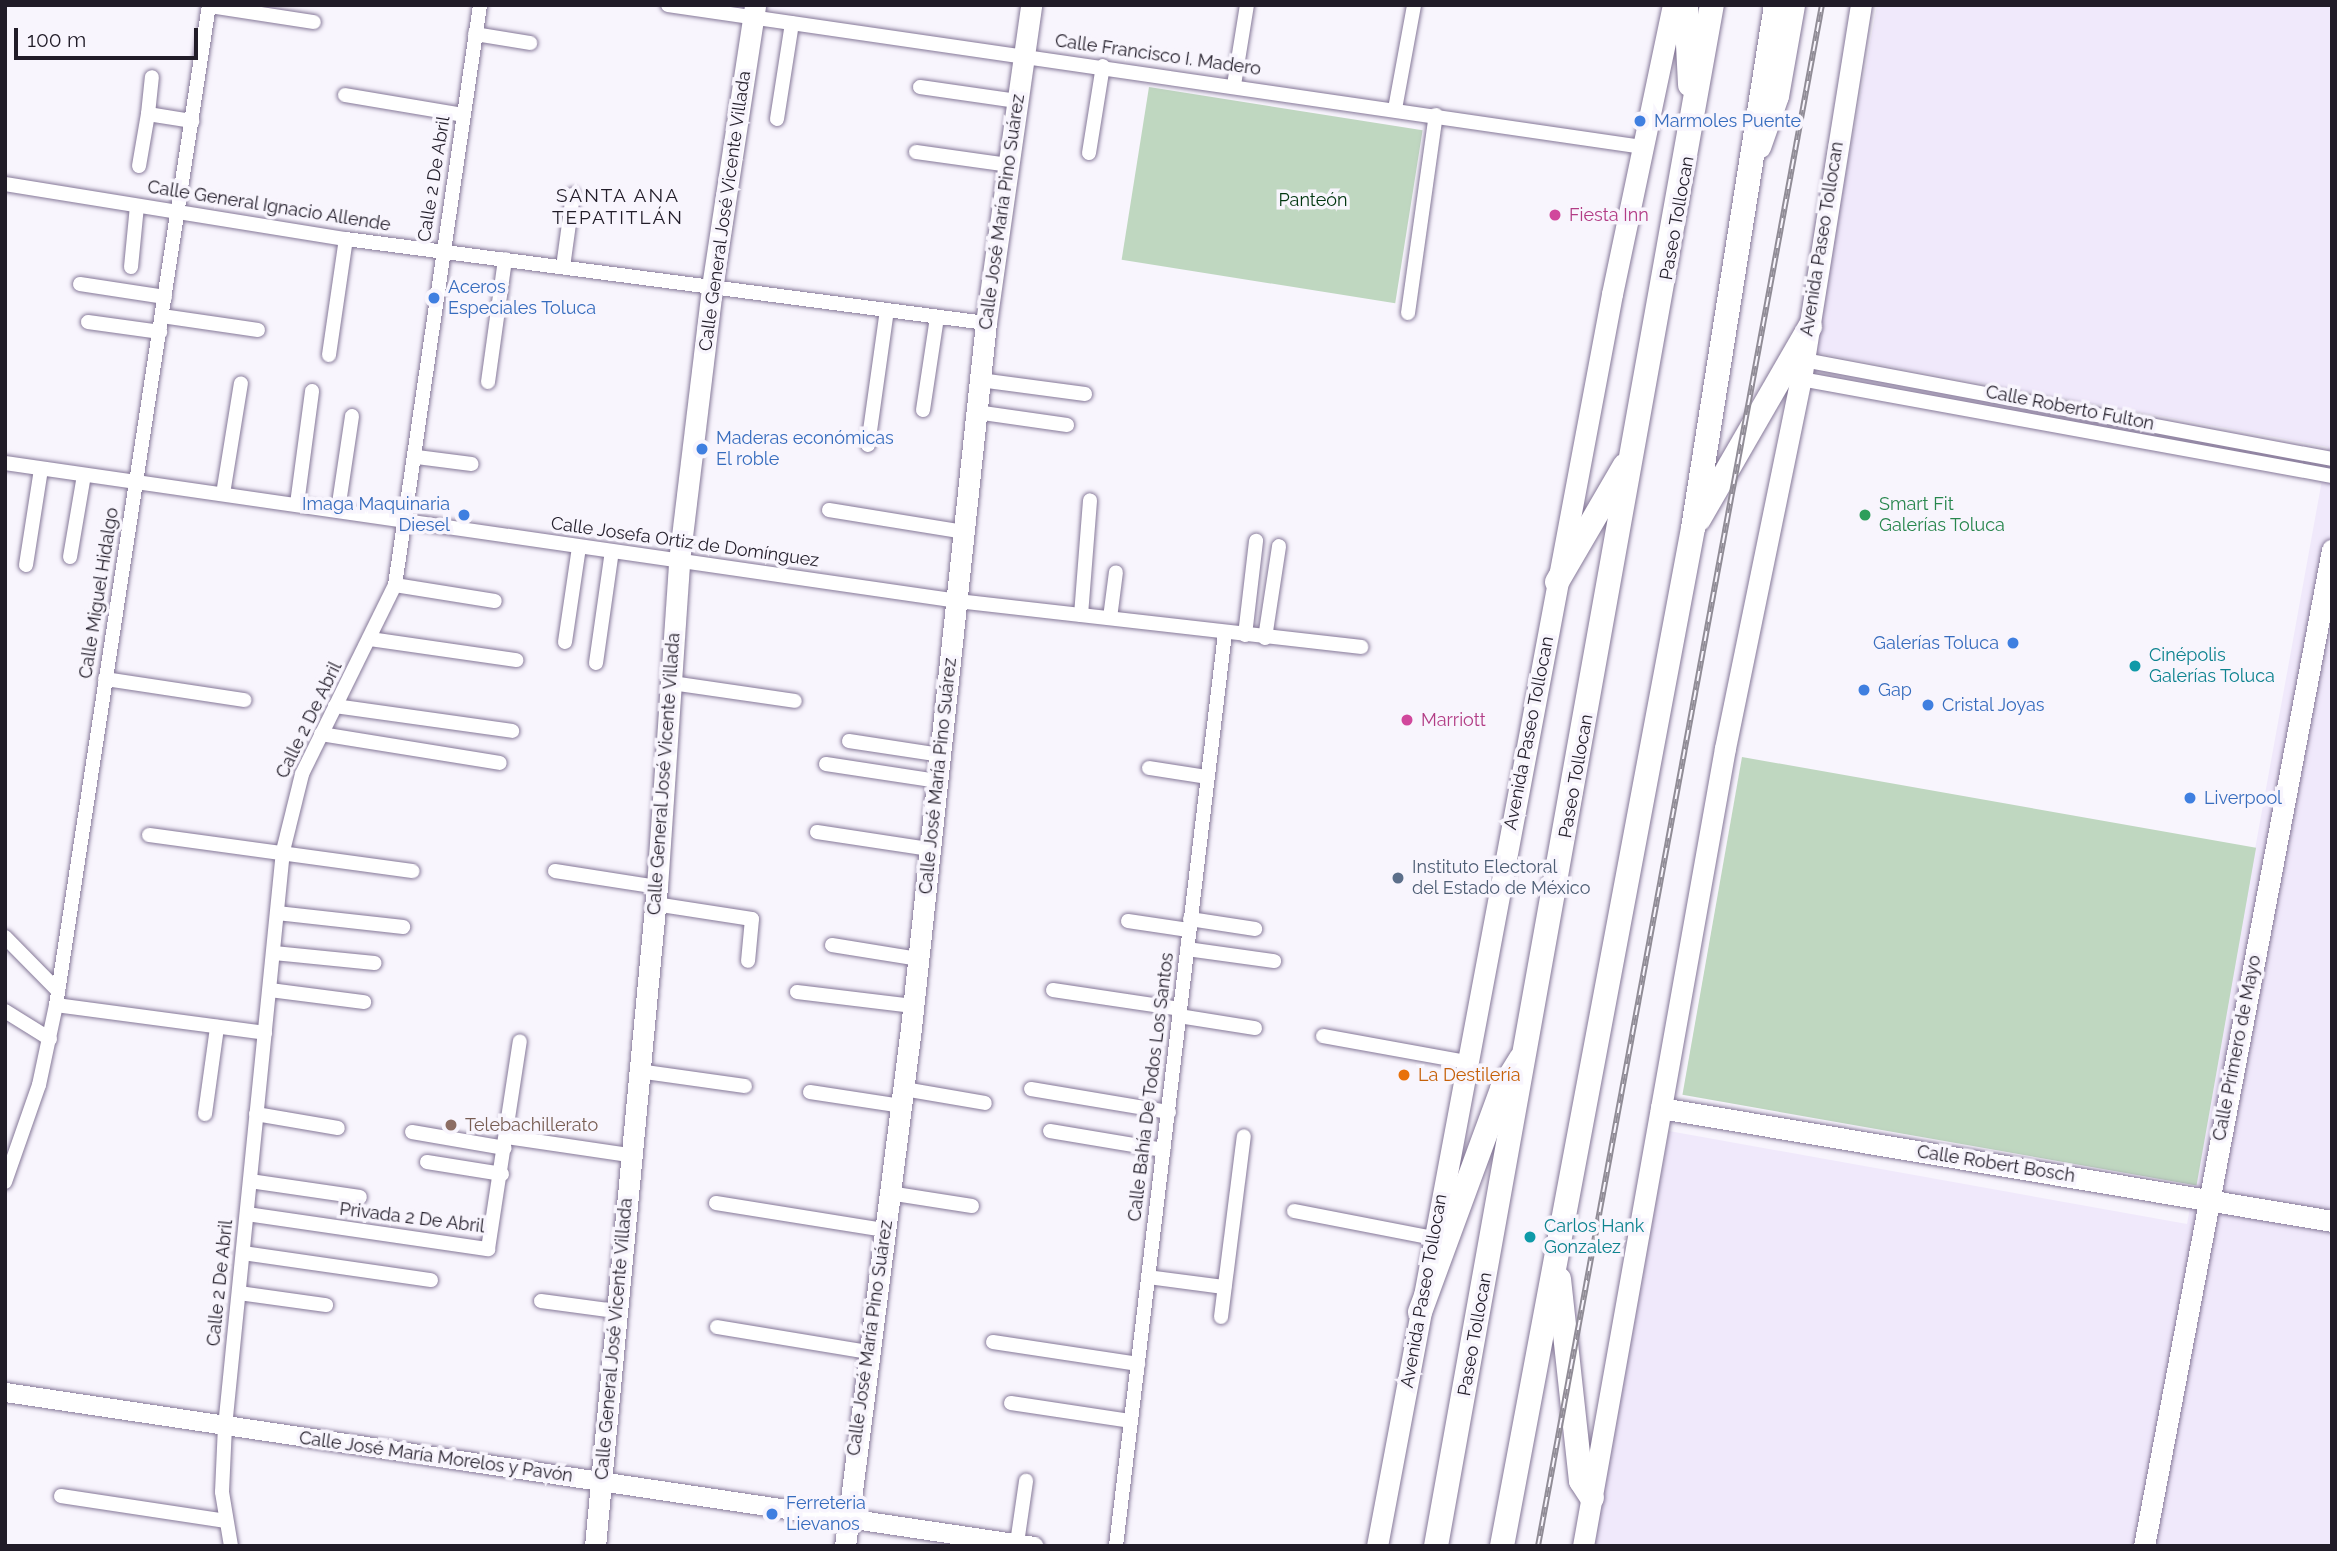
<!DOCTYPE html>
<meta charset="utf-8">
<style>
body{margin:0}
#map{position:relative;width:2337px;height:1551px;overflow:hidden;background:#f8f5fd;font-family:Raleway,sans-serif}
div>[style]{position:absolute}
.built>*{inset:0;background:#f0e9fb}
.green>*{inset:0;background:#bfd7c0;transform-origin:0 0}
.roads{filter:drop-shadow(0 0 2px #857898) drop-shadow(0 0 2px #857898)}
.minor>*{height:14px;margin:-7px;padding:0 7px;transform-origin:7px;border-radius:7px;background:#fff}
.tertiary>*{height:19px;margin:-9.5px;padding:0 9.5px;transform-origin:9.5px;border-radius:9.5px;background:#fff}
.secondary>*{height:21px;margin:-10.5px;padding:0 10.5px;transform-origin:10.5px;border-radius:10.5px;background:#fff}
.trunk>*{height:24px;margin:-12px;padding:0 12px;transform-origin:12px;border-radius:12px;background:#fff}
.rail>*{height:6px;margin-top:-3px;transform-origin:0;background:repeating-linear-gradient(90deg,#f8f5fd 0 10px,#908c96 0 20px);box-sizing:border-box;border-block:2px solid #908c96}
.dots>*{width:19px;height:19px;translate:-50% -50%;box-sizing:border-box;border:4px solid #f8f5fd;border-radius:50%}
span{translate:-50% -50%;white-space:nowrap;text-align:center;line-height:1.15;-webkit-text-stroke:7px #f8f5fd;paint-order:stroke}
.street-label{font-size:18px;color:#211c28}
.shop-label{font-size:18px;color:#366cbe}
.left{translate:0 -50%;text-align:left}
.right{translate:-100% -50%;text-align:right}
.park-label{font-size:18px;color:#00360f}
.hotel-label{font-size:18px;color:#b23c85}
.leisure-label{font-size:18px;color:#27864d}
.culture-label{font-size:18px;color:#0d838f}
.service-label{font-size:18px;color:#4e5e75}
.food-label{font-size:18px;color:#c56008}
.education-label{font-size:18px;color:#785e54}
.neighbourhood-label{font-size:19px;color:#211c28;letter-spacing:2px}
.frame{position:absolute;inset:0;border:7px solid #211c28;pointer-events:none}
.scale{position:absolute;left:14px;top:28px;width:184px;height:32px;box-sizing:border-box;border:4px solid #211c28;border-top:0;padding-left:9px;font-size:21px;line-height:24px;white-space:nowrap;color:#211c28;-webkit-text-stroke:5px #f8f5fd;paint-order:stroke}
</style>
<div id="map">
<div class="built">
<i style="clip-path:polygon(1877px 5px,2332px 5px,2332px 1546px,1594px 1546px,1669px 1131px,2187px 1224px,2328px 447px,1813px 352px)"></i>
</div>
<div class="green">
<i style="left:1149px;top:87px;width:277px;height:175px;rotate:9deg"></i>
<i style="left:1742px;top:757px;width:522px;height:343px;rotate:10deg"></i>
</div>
<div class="roads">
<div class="minor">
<i style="left:668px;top:5px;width:984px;rotate:8.29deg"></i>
<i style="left:209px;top:6px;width:106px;rotate:8.7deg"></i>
<i style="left:475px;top:34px;width:56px;rotate:9.3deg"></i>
<i style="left:1234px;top:85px;width:81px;rotate:-80.8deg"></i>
<i style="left:920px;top:87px;width:98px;rotate:8.2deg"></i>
<i style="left:345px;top:95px;width:120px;rotate:9.6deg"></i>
<i style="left:1395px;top:109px;width:106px;rotate:-79.6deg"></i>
<i style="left:148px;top:114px;width:37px;rotate:-84deg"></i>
<i style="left:777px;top:119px;width:97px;rotate:-81.1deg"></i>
<i style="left:916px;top:152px;width:93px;rotate:8deg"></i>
<i style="left:1089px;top:153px;width:88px;rotate:-80.9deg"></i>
<i style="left:139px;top:166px;width:53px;rotate:-80.2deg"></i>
<i style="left:148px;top:114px;width:45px;rotate:9deg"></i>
<i style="left:5px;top:184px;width:345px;rotate:9.2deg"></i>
<i style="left:346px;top:239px;width:645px;rotate:7.48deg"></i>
<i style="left:131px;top:267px;width:61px;rotate:-84.4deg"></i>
<i style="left:563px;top:267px;width:73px;rotate:-82.1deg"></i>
<i style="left:80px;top:284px;width:86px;rotate:8.7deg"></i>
<i style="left:1408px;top:313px;width:200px;rotate:-82deg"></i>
<i style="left:162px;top:316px;width:97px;rotate:8.3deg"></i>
<i style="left:88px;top:322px;width:73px;rotate:7.9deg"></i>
<i style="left:329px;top:355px;width:117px;rotate:-81.7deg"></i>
<i style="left:1804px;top:360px;width:537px;rotate:10.62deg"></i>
<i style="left:1801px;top:379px;width:540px;rotate:10.35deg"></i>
<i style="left:980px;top:380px;width:106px;rotate:7.6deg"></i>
<i style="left:488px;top:382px;width:124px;rotate:-82.1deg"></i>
<i style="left:923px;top:410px;width:94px;rotate:-81.4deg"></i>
<i style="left:976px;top:412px;width:92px;rotate:8.1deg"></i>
<i style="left:868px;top:445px;width:136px;rotate:-82deg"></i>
<i style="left:417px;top:457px;width:55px;rotate:7.3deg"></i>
<i style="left:5px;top:463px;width:963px;rotate:8.24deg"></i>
<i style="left:958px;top:601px;width:406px;rotate:6.5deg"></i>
<i style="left:223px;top:494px;width:112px;rotate:-80.8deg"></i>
<i style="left:297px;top:504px;width:114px;rotate:-82.4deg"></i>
<i style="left:338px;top:510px;width:95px;rotate:-81.5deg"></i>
<i style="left:829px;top:510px;width:138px;rotate:9.2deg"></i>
<i style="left:70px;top:557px;width:83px;rotate:-80.3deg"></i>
<i style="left:26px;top:565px;width:97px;rotate:-81.1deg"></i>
<i style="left:395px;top:585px;width:101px;rotate:9.1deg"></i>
<i style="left:1081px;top:615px;width:115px;rotate:-85.5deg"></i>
<i style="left:1110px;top:618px;width:46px;rotate:-82.6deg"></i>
<i style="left:1245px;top:635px;width:95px;rotate:-83.3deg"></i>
<i style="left:1265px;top:638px;width:93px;rotate:-81.3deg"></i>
<i style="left:370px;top:639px;width:148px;rotate:8.2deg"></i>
<i style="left:565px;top:642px;width:96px;rotate:-81.6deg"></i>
<i style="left:596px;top:663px;width:113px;rotate:-81.9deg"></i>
<i style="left:105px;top:679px;width:141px;rotate:8.6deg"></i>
<i style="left:672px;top:683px;width:124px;rotate:8.3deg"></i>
<i style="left:335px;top:706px;width:179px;rotate:8deg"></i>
<i style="left:321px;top:734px;width:181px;rotate:9.2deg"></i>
<i style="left:849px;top:741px;width:92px;rotate:8.7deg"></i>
<i style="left:826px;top:764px;width:112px;rotate:8.7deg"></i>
<i style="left:1149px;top:768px;width:59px;rotate:8.8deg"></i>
<i style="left:817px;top:832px;width:114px;rotate:8.6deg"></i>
<i style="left:149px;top:835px;width:266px;rotate:7.8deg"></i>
<i style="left:555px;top:871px;width:103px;rotate:8.9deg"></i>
<i style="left:655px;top:904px;width:98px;rotate:8.8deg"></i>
<i style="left:752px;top:919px;width:42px;rotate:95.4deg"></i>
<i style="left:277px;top:913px;width:127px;rotate:6.3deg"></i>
<i style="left:1190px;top:919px;width:66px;rotate:8.7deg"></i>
<i style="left:1128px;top:921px;width:61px;rotate:8.5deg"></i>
<i style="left:5px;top:937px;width:76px;rotate:45.5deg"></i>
<i style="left:832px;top:945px;width:87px;rotate:9.2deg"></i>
<i style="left:1187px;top:949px;width:88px;rotate:7.9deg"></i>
<i style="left:274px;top:953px;width:101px;rotate:5.7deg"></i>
<i style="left:270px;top:990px;width:95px;rotate:7.3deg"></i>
<i style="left:1053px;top:990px;width:128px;rotate:8.5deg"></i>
<i style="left:797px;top:992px;width:117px;rotate:6.9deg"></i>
<i style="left:56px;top:1005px;width:211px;rotate:7.6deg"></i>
<i style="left:5px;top:1011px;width:53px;rotate:31.9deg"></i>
<i style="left:1179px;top:1016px;width:77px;rotate:9deg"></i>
<i style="left:1323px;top:1036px;width:145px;rotate:10.3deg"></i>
<i style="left:638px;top:1071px;width:108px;rotate:8deg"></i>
<i style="left:904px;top:1089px;width:82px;rotate:9.8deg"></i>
<i style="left:1031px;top:1089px;width:140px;rotate:9.5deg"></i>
<i style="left:810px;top:1092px;width:92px;rotate:8.7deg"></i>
<i style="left:205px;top:1114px;width:88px;rotate:-82.1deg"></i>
<i style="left:256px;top:1114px;width:83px;rotate:9.7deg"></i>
<i style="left:1050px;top:1131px;width:115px;rotate:9.5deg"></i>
<i style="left:412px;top:1132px;width:94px;rotate:9.8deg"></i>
<i style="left:507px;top:1137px;width:123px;rotate:8.4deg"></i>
<i style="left:427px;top:1162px;width:76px;rotate:9.1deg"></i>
<i style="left:250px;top:1181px;width:111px;rotate:8.3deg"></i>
<i style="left:5px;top:1182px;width:103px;rotate:-70.7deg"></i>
<i style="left:39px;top:1085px;width:82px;rotate:-78deg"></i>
<i style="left:56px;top:1005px;width:1012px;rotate:-81.3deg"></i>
<i style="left:889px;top:1193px;width:84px;rotate:8.9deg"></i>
<i style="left:716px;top:1203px;width:171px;rotate:9.1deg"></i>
<i style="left:1294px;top:1211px;width:142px;rotate:11deg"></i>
<i style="left:247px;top:1214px;width:244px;rotate:8.3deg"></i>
<i style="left:488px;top:1249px;width:210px;rotate:-81.3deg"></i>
<i style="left:243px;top:1253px;width:190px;rotate:8.2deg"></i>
<i style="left:1148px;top:1277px;width:77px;rotate:7.5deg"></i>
<i style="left:239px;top:1293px;width:88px;rotate:7.9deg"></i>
<i style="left:541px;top:1301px;width:75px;rotate:7.7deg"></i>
<i style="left:1221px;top:1317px;width:182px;rotate:-82.8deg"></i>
<i style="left:717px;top:1327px;width:153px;rotate:9.4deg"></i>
<i style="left:993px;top:1342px;width:147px;rotate:8.6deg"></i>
<i style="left:1011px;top:1403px;width:120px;rotate:8.6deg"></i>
<i style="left:61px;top:1496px;width:167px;rotate:8.6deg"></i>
<i style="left:1017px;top:1543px;width:63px;rotate:-81.7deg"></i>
<i style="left:231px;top:1546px;width:55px;rotate:-99.5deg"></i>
<i style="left:222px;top:1492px;width:65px;rotate:-87.4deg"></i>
<i style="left:225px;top:1427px;width:579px;rotate:-84.25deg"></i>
<i style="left:283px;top:851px;width:79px;rotate:-76.1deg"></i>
<i style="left:302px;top:774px;width:211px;rotate:-63.8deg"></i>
<i style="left:395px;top:585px;width:586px;rotate:-81.66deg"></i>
<i style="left:1116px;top:1546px;width:919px;rotate:-83.19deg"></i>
</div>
<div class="tertiary">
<i style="left:5px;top:1392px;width:1040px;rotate:8.51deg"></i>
</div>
<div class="secondary">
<i style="left:1760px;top:147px;width:54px;rotate:-70.6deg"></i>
<i style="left:1778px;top:96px;width:92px;rotate:-80deg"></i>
<i style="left:1661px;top:1108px;width:680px;rotate:9.56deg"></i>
<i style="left:595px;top:1546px;width:662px;rotate:-84.63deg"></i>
<i style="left:657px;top:887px;width:327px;rotate:-86.1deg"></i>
<i style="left:679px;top:561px;width:276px;rotate:-83.1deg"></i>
<i style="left:712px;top:287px;width:285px;rotate:-81.3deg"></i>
<i style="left:845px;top:1546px;width:522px;rotate:-82.74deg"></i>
<i style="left:911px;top:1028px;width:709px;rotate:-83.93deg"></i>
<i style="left:986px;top:323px;width:321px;rotate:-81.9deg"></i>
<i style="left:1377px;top:1546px;width:1274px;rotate:-79.37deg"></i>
<i style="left:1612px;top:294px;width:295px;rotate:-78.1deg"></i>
<i style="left:1583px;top:1546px;width:811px;rotate:-79.91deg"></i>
<i style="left:1725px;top:748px;width:377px;rotate:-78.4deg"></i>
<i style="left:1801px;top:379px;width:379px;rotate:-80.9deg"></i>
<i style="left:2144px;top:1546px;width:1014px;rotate:-79.31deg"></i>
</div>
<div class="trunk">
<i style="left:1686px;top:5px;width:80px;rotate:87.1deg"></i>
<i style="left:1699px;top:519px;width:222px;rotate:-60deg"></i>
<i style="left:1557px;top:582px;width:135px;rotate:-59.8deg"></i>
<i style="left:1559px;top:1279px;width:203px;rotate:83.8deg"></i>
<i style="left:1581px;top:1481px;width:20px;rotate:57deg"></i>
<i style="left:1420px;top:1312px;width:238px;rotate:-69.8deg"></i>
<i style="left:1502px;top:1089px;width:36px;rotate:-58deg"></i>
<i style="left:1436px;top:1546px;width:1566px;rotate:-79.85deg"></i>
<i style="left:1502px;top:1546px;width:1036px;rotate:-79.37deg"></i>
<i style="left:1693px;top:528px;width:530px;rotate:-80.98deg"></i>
</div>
</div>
<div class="rail">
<i style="left:1538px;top:1546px;width:1567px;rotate:-79.56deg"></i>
</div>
<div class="dots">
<i style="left:1640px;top:121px;background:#3f7fe0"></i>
<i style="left:1555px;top:215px;background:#d1479c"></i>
<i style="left:434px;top:298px;background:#3f7fe0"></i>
<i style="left:702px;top:449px;background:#3f7fe0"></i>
<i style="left:464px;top:515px;background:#3f7fe0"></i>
<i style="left:1865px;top:515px;background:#2e9e5b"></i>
<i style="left:2013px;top:643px;background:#3f7fe0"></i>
<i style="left:2135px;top:666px;background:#0f9aa8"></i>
<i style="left:1864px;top:690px;background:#3f7fe0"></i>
<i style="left:1928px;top:705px;background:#3f7fe0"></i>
<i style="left:1407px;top:720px;background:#d1479c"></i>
<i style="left:2190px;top:798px;background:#3f7fe0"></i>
<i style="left:1398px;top:878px;background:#5c6f8a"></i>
<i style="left:1404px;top:1075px;background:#e8710a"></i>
<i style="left:451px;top:1125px;background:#8d6e63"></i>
<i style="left:1530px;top:1237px;background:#0f9aa8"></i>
<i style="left:772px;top:1514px;background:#3f7fe0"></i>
</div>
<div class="street-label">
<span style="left:1158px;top:55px;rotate:8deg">Calle Francisco I. Madero</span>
<span style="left:434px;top:179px;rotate:-81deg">Calle 2 De Abril</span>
<span style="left:269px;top:206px;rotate:9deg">Calle General Ignacio Allende</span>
<span style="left:725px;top:211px;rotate:-82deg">Calle General José Vicente Villada</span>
<span style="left:1002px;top:212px;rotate:-82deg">Calle José María Pino Suárez</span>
<span style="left:1677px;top:218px;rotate:-80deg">Paseo Tollocan</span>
<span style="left:1822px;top:239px;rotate:-81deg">Avenida Paseo Tollocan</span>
<span style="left:2070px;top:408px;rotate:11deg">Calle Roberto Fulton</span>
<span style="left:685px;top:542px;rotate:8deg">Calle Josefa Ortiz de Domínguez</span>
<span style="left:99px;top:593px;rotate:-81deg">Calle Miguel Hidalgo</span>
<span style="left:309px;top:720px;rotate:-64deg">Calle 2 De Abril</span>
<span style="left:1529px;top:733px;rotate:-79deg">Avenida Paseo Tollocan</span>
<span style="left:664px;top:774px;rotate:-86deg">Calle General José Vicente Villada</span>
<span style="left:938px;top:776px;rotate:-84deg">Calle José María Pino Suárez</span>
<span style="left:1576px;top:776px;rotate:-80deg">Paseo Tollocan</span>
<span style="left:2237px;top:1048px;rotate:-79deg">Calle Primero de Mayo</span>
<span style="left:1151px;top:1087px;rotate:-83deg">Calle Bahía De Todos Los Santos</span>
<span style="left:1996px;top:1164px;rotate:9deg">Calle Robert Bosch</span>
<span style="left:412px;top:1218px;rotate:7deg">Privada 2 De Abril</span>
<span style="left:220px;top:1283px;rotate:-84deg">Calle 2 De Abril</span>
<span style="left:1424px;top:1291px;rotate:-80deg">Avenida Paseo Tollocan</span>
<span style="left:1475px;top:1334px;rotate:-80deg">Paseo Tollocan</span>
<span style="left:870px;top:1338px;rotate:-82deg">Calle José María Pino Suárez</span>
<span style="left:614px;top:1339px;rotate:-85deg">Calle General José Vicente Villada</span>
<span style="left:436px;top:1457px;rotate:8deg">Calle José María Morelos y Pavón</span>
</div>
<div class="shop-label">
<span class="left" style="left:1654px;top:121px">Marmoles Puente</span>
<span class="left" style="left:448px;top:298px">Aceros<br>Especiales Toluca</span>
<span class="left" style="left:716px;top:449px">Maderas económicas<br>El roble</span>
<span class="right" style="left:450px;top:515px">Imaga Maquinaria<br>Diesel</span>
<span class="right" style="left:1999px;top:643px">Galerías Toluca</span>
<span class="left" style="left:1878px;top:690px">Gap</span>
<span class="left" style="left:1942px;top:705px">Cristal Joyas</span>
<span class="left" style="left:2204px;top:798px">Liverpool</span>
<span class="left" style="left:786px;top:1514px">Ferreteria<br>Lievanos</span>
</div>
<div class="park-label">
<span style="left:1313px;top:200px">Panteón</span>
</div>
<div class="hotel-label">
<span class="left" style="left:1569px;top:215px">Fiesta Inn</span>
<span class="left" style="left:1421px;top:720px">Marriott</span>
</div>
<div class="leisure-label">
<span class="left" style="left:1879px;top:515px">Smart Fit<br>Galerías Toluca</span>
</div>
<div class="culture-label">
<span class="left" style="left:2149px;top:666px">Cinépolis<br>Galerías Toluca</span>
<span class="left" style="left:1544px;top:1237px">Carlos Hank<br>Gonzalez</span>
</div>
<div class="service-label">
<span class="left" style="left:1412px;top:878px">Instituto Electoral<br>del Estado de México</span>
</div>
<div class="food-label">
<span class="left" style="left:1418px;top:1075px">La Destilería</span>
</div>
<div class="education-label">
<span class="left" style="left:465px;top:1125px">Telebachillerato</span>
</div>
<div class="neighbourhood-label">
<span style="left:618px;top:207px">SANTA ANA<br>TEPATITLÁN</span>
</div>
<div class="frame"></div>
<div class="scale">100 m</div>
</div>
